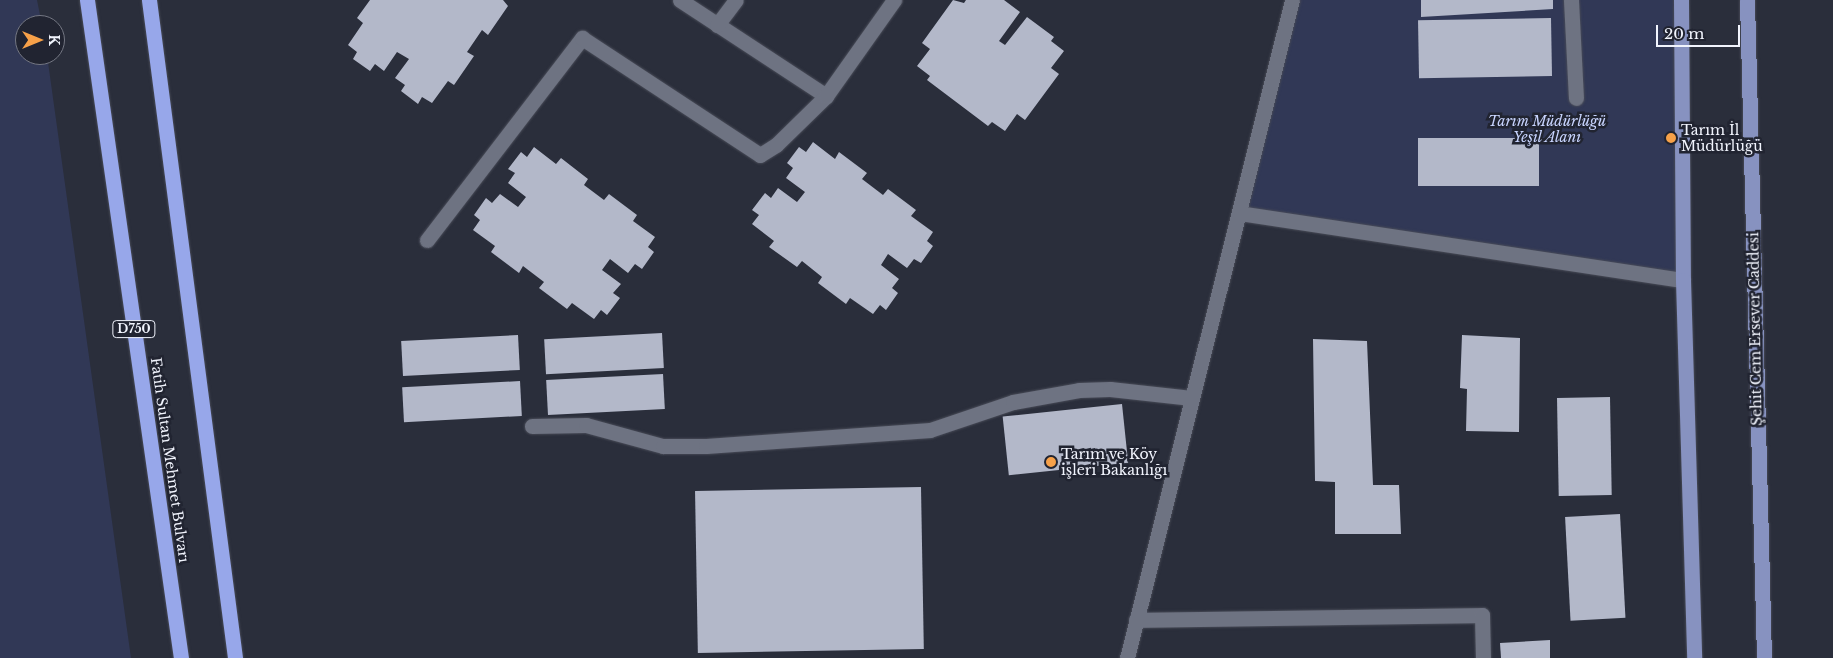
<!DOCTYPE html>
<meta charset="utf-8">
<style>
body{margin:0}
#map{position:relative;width:1833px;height:658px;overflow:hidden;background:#2a2e3b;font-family:"Libre Baskerville",serif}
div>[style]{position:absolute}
.green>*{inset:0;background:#313856}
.building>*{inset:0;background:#b3b8c9;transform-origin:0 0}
.roads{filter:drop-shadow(0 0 1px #484b57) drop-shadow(0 0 1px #484b57)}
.minor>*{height:15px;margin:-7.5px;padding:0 7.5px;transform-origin:7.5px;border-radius:7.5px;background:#6e7382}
.major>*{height:15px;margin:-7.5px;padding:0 7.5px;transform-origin:7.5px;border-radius:7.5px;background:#8792c0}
.highway>*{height:15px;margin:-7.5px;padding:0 7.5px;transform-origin:7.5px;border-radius:7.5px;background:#97a7ea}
.dots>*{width:14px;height:14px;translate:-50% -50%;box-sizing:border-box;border:2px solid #212431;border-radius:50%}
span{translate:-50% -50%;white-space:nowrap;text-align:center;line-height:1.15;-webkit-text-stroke:5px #212431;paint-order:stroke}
.shield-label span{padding:1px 4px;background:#212431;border:1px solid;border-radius:4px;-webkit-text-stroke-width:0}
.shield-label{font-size:12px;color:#f1f4fd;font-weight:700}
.park-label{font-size:14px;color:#c8d4fe;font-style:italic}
.poi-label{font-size:14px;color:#f1f4fd}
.left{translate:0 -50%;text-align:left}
.street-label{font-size:14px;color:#f1f4fd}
.north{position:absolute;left:15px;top:15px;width:50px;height:50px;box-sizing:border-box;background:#212431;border:1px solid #747783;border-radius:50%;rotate:90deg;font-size:14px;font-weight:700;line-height:20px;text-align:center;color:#f1f4fd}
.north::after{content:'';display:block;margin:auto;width:18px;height:22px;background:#f7a149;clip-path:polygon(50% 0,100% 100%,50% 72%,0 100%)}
.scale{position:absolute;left:1656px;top:25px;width:84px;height:22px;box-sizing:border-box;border:2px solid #f1f4fd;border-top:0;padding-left:6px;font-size:15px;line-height:18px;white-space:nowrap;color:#f1f4fd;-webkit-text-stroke:4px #212431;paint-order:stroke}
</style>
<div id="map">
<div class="green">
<i style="clip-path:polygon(0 0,37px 0,42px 25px,25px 25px,25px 55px,47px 55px,131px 658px,0 658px)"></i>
<i style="clip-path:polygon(1292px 0,1681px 0,1683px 280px,1239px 213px)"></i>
</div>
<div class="building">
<i style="clip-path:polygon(370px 0,503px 0,508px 6px,488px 35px,482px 30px,467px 52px,474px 56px,454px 85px,448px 81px,432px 103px,422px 97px,418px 104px,401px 91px,405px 85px,395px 78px,409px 59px,397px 52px,384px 71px,375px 64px,370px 71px,353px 59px,357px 52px,348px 45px,363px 23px,357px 18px)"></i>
<i style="clip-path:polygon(953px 0,964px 3px,966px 0,1004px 0,1020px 12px,999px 41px,1005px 45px,1027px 17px,1054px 37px,1051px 41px,1064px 51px,1051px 68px,1059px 74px,1025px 120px,1017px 114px,1005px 131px,992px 122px,988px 126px,927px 80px,930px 76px,917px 66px,930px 49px,922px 43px)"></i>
<i style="clip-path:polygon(1421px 0,1553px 0,1553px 9px,1421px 17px)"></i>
<i style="left:1551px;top:18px;width:58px;height:133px;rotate:89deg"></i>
<i style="left:1539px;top:138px;width:48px;height:121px;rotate:90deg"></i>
<i style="clip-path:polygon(813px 142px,835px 159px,839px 152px,867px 173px,862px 179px,883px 195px,888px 189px,916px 210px,911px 216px,933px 232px,927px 241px,933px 246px,921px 263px,914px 259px,907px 268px,888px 254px,881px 265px,899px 279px,892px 288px,898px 293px,886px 310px,880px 305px,873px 314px,850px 298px,846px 304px,818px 283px,822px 277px,802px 261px,797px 267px,769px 247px,774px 241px,752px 224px,759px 215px,752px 210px,765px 193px,771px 198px,778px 188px,797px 202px,805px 192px,786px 178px,793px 168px,787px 163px,799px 147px,806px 152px)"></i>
<i style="clip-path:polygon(534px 147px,556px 164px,561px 158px,588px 179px,584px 185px,604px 200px,609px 194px,637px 215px,633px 221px,655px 237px,648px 247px,654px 252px,642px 269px,635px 264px,628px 273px,610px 259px,602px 270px,621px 284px,613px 293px,620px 298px,607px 315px,601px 310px,594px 319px,572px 303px,567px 309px,539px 288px,544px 282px,523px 266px,519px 273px,491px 252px,495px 246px,473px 230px,480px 220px,474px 215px,486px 198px,492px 203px,500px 194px,518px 207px,526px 197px,508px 183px,515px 173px,508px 169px,521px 152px,527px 157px)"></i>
<i style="left:662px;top:333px;width:35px;height:118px;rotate:87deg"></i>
<i style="left:518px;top:335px;width:35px;height:117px;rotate:87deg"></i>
<i style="clip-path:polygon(1462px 335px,1520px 338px,1519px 432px,1466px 431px,1467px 389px,1460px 388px)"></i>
<i style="clip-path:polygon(1313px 339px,1367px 341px,1373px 485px,1399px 485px,1401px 534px,1335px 534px,1335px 482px,1315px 481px)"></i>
<i style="left:663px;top:374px;width:35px;height:117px;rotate:87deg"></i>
<i style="left:520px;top:381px;width:35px;height:118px;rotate:87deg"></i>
<i style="left:1610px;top:397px;width:98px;height:53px;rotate:89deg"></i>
<i style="left:1122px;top:404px;width:59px;height:120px;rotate:84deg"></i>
<i style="left:921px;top:487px;width:162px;height:226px;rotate:89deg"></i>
<i style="left:1620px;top:514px;width:104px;height:55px;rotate:87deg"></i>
<i style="clip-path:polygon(1550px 640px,1550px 658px,1501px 658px,1500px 643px)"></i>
</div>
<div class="roads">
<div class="minor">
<i style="left:680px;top:0;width:175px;rotate:33.3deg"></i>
<i style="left:1571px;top:0;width:98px;rotate:87.1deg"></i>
<i style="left:717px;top:25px;width:31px;rotate:-53deg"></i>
<i style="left:1239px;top:213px;width:449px;rotate:8.6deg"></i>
<i style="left:427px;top:240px;width:255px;rotate:-52.5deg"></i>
<i style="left:582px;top:38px;width:213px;rotate:33.3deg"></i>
<i style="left:760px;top:155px;width:19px;rotate:-32deg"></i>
<i style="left:776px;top:145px;width:70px;rotate:-44.4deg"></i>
<i style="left:826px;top:96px;width:118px;rotate:-54.7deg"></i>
<i style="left:532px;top:426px;width:54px;rotate:-1.1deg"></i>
<i style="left:586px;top:425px;width:80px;rotate:15.3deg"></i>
<i style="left:663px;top:446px;width:43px"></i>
<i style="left:706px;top:446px;width:225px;rotate:-4.1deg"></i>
<i style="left:930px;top:430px;width:88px;rotate:-18.6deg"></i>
<i style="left:1013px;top:402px;width:67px;rotate:-10.3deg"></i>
<i style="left:1079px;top:390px;width:31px;rotate:-2deg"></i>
<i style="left:1110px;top:389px;width:82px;rotate:6.3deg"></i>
<i style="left:1136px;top:620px;width:346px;rotate:-0.8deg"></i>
<i style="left:1482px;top:615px;width:43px;rotate:88.7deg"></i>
<i style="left:1127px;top:658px;width:678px;rotate:-75.92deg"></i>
</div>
<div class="major">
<i style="left:1681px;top:0;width:280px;rotate:89.6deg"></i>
<i style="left:1683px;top:280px;width:378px;rotate:88.3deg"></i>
<i style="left:1747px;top:0;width:658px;rotate:88.52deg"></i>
</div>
<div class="highway">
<i style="left:87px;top:0;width:665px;rotate:81.87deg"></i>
<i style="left:149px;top:0;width:664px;rotate:82.55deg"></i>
</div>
</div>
<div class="dots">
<i style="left:1671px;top:138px;background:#f7a149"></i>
<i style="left:1051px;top:462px;background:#f7a149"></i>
</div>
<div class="shield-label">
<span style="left:134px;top:329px">D750</span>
</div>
<div class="park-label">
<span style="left:1547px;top:129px">Tarım Müdürlüğü<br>Yeşil Alanı</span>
</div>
<div class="poi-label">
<span class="left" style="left:1681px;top:138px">Tarım İl<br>Müdürlüğü</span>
<span class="left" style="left:1061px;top:462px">Tarım ve Köy<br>işleri Bakanlığı</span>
</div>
<div class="street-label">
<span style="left:1755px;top:329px;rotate:-91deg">Şehit Cem Ersever Caddesi</span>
<span style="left:170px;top:460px;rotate:82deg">Fatih Sultan Mehmet Bulvarı</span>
</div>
<div class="north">K</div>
<div class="scale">20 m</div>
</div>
